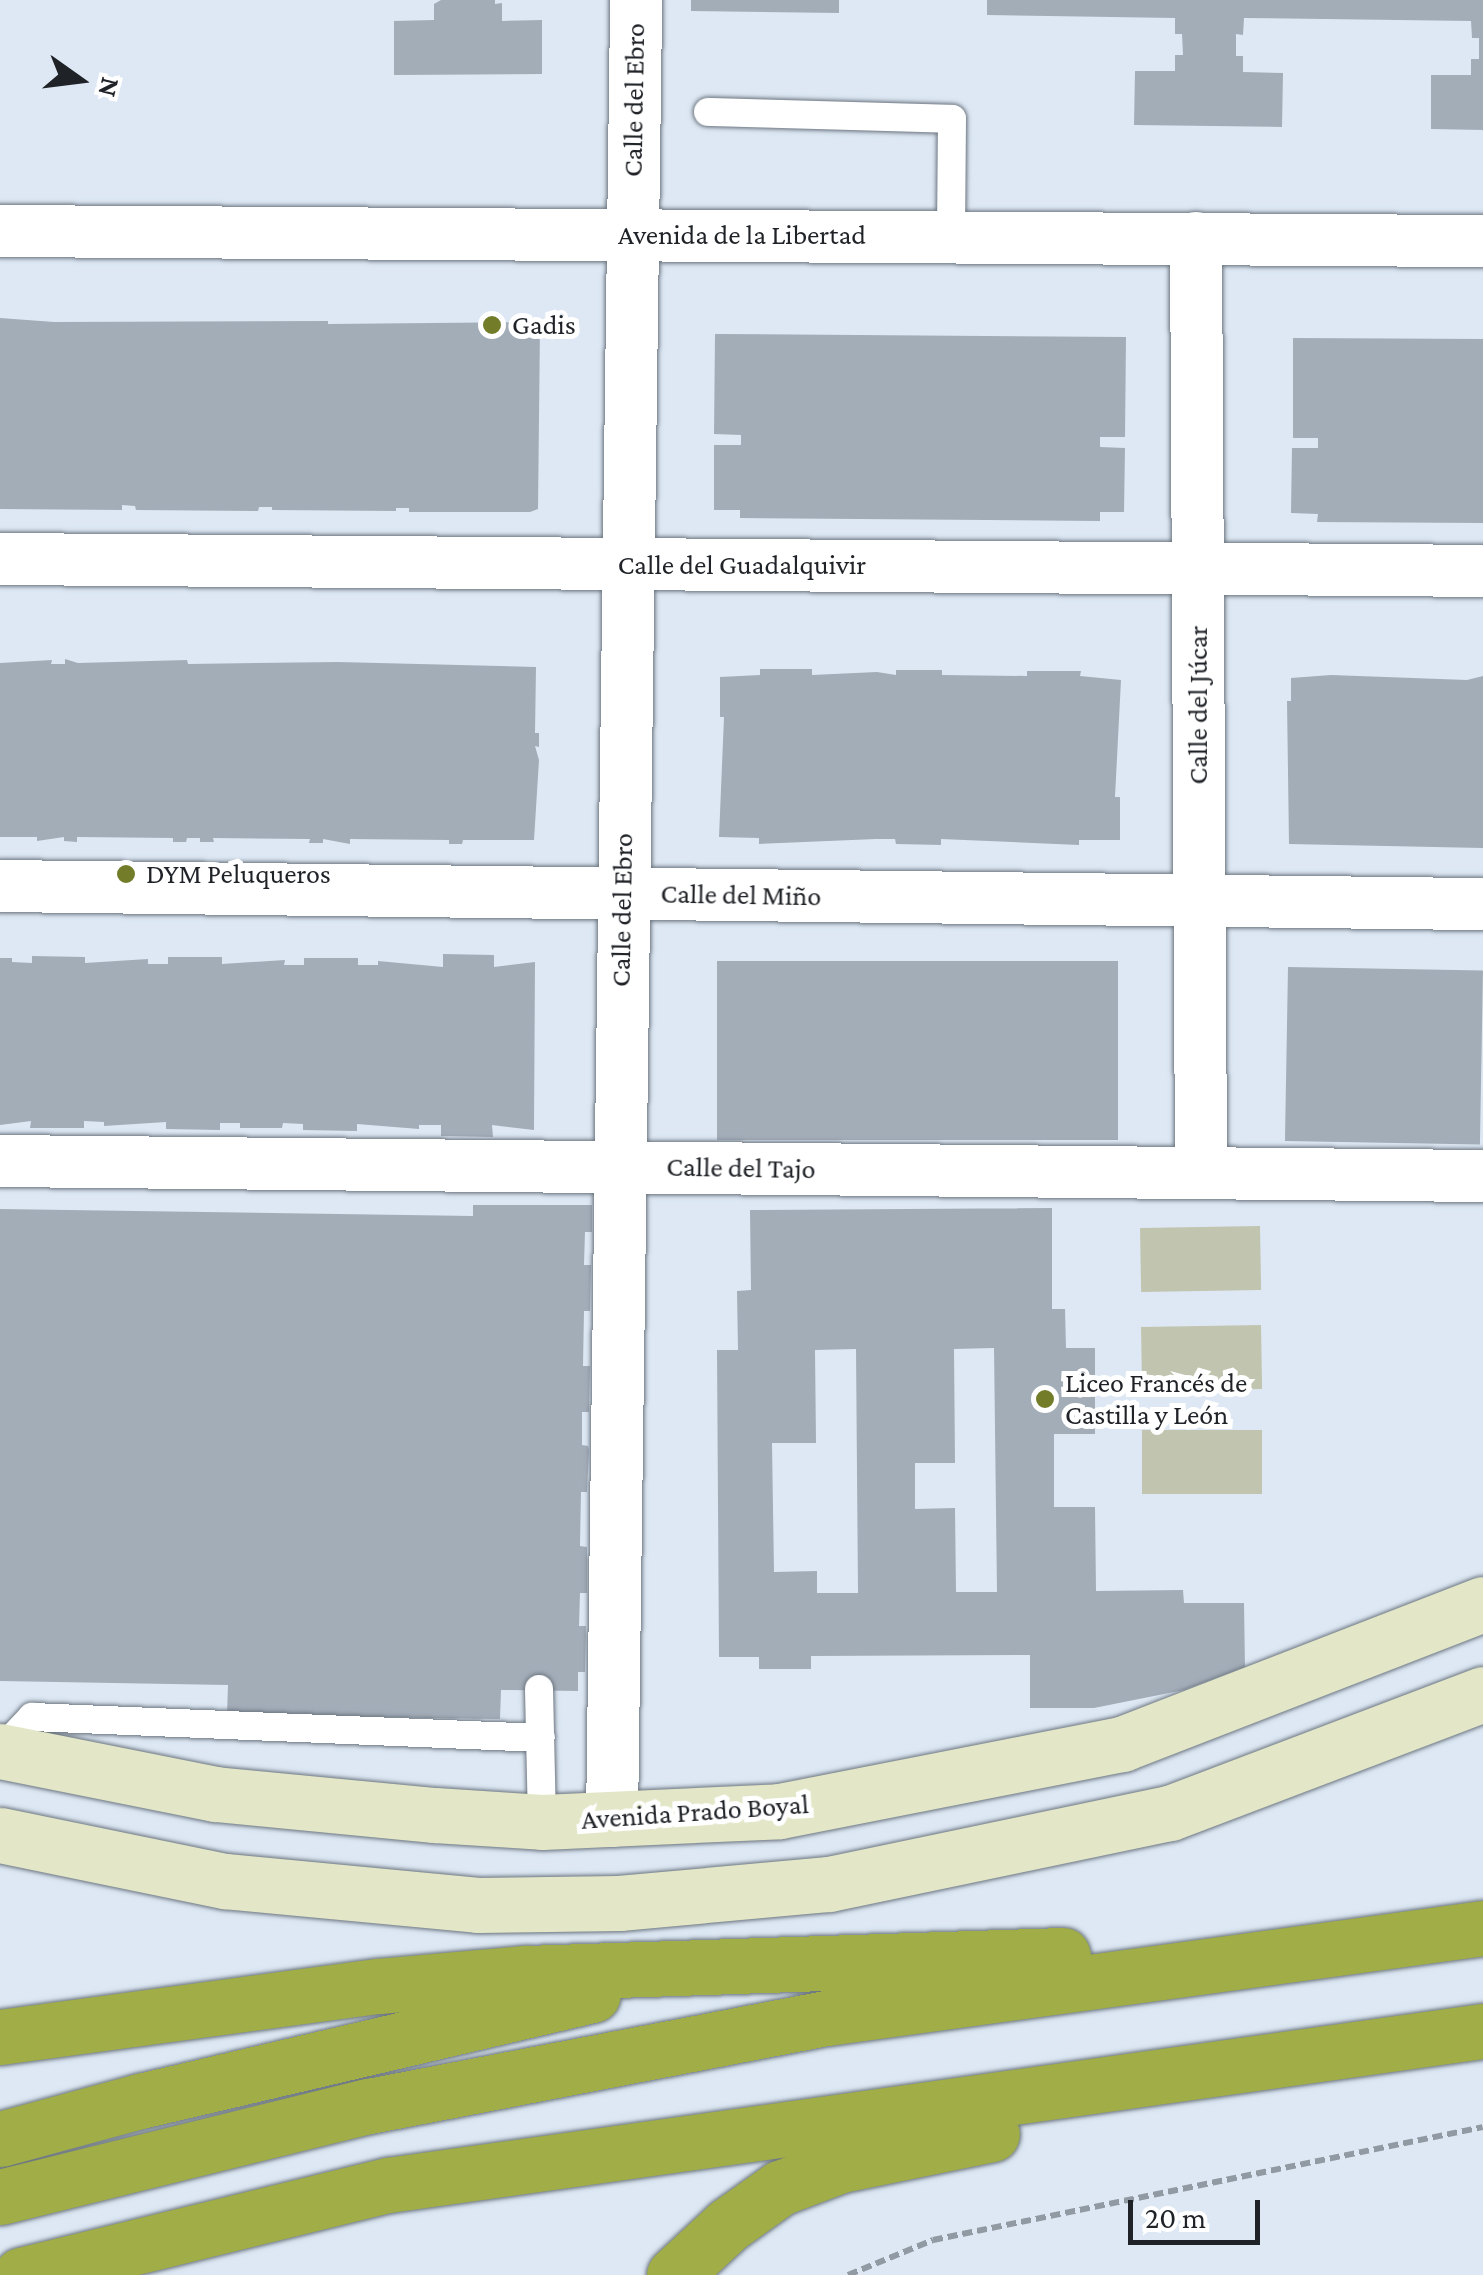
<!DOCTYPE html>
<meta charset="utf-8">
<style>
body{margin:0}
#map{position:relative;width:1483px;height:2275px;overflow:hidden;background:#dde8f4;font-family:"Crimson Pro",serif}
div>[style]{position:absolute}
.green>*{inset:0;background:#c1c5af;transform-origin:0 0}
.building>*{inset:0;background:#a3adb8;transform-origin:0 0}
.path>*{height:6px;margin-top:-3px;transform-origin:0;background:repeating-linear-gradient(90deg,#9199a2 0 10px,transparent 0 15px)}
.roads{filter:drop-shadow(0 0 2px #6c7680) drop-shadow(0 0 2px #6c7680)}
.lane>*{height:28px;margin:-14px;padding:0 14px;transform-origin:14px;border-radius:14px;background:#fff}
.street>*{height:52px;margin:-26px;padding:0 26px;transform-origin:26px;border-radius:26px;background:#fff}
.secondary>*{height:55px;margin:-27.5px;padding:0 27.5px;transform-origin:27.5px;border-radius:27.5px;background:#e3e7c8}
.highway>*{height:55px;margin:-27.5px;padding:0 27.5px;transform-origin:27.5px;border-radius:27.5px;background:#a1ae48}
.dots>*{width:28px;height:28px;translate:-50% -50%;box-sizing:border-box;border:5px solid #fff;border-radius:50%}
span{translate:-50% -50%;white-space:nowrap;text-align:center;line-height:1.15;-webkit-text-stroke:10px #fff;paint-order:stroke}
.street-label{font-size:28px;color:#1f2227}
.poi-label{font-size:28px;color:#1f2227}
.left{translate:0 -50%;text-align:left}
.north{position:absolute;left:30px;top:30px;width:100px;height:100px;-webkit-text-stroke:8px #fff;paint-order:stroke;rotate:104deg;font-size:28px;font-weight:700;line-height:40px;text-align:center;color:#1f2227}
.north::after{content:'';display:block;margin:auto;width:35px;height:45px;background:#1f2227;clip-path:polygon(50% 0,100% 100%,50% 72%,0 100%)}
.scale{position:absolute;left:1128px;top:2200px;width:132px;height:45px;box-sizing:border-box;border:5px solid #1f2227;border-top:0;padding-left:12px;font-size:30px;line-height:35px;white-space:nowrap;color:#1f2227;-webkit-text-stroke:8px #fff;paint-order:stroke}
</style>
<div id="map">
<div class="green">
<i style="left:1260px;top:1226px;width:64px;height:120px;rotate:89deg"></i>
<i style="left:1261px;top:1325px;width:64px;height:120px;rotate:89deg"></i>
<i style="left:1262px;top:1430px;width:64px;height:120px;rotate:90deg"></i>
</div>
<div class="building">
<i style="clip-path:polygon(441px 0,495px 0,495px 4px,502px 3px,502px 21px,542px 20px,542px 74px,394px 75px,394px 21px,434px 20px,434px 4px)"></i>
<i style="clip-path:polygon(691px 0,839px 0,839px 13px,691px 11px)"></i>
<i style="clip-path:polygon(987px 0,1483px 0,1483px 130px,1431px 129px,1431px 75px,1471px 75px,1471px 59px,1479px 59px,1479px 38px,1472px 38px,1471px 21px,1244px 18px,1243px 35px,1236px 34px,1236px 56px,1243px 56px,1243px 72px,1283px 73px,1282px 127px,1134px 125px,1135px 71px,1175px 71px,1175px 55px,1183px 55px,1182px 34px,1175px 34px,1175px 18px,987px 15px)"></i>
<i style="clip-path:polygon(0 318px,54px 322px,328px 321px,328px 324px,531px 322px,540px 326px,538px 509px,530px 512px,409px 512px,409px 508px,396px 508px,396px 511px,272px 510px,272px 507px,259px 507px,258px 511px,136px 510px,135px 506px,122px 505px,122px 510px,0 509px)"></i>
<i style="clip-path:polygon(715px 334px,1126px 337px,1125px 437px,1100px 437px,1100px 447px,1125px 448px,1124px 512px,1100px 512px,1100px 521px,740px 518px,740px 510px,714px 510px,714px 445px,741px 445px,741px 435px,714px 434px)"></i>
<i style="clip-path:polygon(1293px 338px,1483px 339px,1483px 523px,1317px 522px,1318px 514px,1291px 513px,1292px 448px,1318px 448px,1318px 438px,1293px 438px)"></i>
<i style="clip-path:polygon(65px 659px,78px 663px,187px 660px,188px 664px,338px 662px,536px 667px,535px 733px,539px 733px,539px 747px,535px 746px,539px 760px,534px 840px,463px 840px,462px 844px,449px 844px,449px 840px,350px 839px,350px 844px,323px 839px,323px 843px,309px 843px,310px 839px,213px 838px,214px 842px,200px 842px,200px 838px,187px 838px,186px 842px,173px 842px,173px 838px,77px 837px,77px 842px,64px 841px,64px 837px,37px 841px,37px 837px,0 837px,0 663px,52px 660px,51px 664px,65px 664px)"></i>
<i style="clip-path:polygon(760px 669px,812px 669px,812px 675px,877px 672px,896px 675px,896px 670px,942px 670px,942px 675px,1027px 676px,1027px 671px,1081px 671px,1080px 676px,1121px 680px,1115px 797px,1120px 797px,1120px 840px,1079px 840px,1079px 845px,941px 839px,941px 845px,896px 844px,895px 839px,876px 839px,759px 844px,759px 838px,719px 837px,724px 717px,720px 717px,720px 677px,760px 675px)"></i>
<i style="clip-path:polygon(1331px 675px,1467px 680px,1483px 676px,1483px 848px,1289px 844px,1287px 701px,1291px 701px,1291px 678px)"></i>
<i style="clip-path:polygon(443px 954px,494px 955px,494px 967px,535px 962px,534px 1130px,492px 1125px,493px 1137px,441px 1136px,441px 1125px,419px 1125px,419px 1129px,357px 1124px,357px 1131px,303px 1130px,303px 1124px,283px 1123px,282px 1128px,240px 1128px,240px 1123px,220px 1123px,220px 1130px,166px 1129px,166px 1122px,104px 1126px,104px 1122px,84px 1121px,84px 1128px,30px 1128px,31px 1121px,0 1125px,0 958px,12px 958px,12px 962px,32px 963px,32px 956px,85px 957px,85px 963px,148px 959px,148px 964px,168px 964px,168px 957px,222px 957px,222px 964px,285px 960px,284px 965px,304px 965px,304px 958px,358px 958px,358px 965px,378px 965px,378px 961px,443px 967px)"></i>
<i style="left:717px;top:961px;width:401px;height:179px"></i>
<i style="left:1288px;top:967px;width:195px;height:174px;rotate:1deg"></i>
<i style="clip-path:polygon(473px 1205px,592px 1205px,592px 1232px,585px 1232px,584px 1265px,591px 1265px,590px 1311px,584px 1311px,583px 1366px,590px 1366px,589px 1412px,582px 1412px,582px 1445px,588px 1446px,589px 1450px,587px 1492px,581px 1492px,580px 1546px,587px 1547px,587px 1593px,580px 1593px,579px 1626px,586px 1626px,585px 1672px,578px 1672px,578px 1691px,501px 1690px,500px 1719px,227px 1715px,228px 1685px,0 1681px,0 1209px,473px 1216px)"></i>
<i style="clip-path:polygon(evenodd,1052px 1208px,1052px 1309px,1065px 1309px,1066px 1348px,1095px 1348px,1095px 1434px,1054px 1434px,1054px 1507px,1095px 1507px,1096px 1591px,1183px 1590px,1184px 1603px,1244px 1603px,1245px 1667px,1184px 1690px,1094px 1708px,1030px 1708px,1030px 1655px,811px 1656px,811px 1669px,759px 1669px,759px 1657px,719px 1657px,717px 1350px,738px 1350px,737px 1291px,751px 1290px,750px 1210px,1052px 1208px,994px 1348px,997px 1592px,956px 1592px,955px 1508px,915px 1509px,915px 1463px,955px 1463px,954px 1349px,994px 1348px,1052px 1208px,856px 1349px,858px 1593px,817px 1593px,817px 1571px,774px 1572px,772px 1443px,816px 1443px,815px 1350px,856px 1349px)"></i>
</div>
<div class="path">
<i style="left:848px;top:2275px;width:92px;rotate:-22.4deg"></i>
<i style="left:933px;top:2240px;width:561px;rotate:-11.61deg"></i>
</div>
<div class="roads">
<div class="lane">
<i style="left:708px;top:112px;width:244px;rotate:1.6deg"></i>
<i style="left:952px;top:119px;width:117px;rotate:90.5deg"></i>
<i style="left:539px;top:1689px;width:133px;rotate:88.7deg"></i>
<i style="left:0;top:1751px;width:47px;rotate:-46.7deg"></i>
<i style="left:32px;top:1717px;width:509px;rotate:2.36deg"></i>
</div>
<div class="street">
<i style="left:0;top:231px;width:1483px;rotate:0.39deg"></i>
<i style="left:1196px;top:238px;width:935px;rotate:89.69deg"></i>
<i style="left:0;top:559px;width:1483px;rotate:0.46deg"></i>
<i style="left:0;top:886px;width:1483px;rotate:0.7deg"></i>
<i style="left:0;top:1161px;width:1483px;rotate:0.58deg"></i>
<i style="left:612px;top:1821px;width:1821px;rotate:-89.24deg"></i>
</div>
<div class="secondary">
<i style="left:0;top:1751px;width:219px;rotate:11.3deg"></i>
<i style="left:215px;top:1794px;width:221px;rotate:5.5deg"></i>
<i style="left:435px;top:1815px;width:107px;rotate:3.7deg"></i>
<i style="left:542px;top:1822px;width:238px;rotate:-2.6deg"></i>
<i style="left:780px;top:1811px;width:349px;rotate:-11.1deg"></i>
<i style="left:1122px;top:1744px;width:387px;rotate:-21.2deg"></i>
<i style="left:0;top:1835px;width:230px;rotate:11.6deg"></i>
<i style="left:225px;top:1881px;width:254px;rotate:5.4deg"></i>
<i style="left:478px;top:1905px;width:141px;rotate:-0.8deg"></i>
<i style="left:619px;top:1903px;width:211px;rotate:-5.2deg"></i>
<i style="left:829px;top:1884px;width:348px;rotate:-11.8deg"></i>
<i style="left:1170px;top:1813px;width:335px;rotate:-20.8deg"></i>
</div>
<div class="highway">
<i style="left:0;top:2037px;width:382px;rotate:-7.7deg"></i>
<i style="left:379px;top:1986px;width:148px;rotate:-5.1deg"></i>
<i style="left:526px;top:1973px;width:537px;rotate:-1.92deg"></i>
<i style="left:0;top:2139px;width:145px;rotate:-15.2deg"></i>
<i style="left:140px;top:2101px;width:465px;rotate:-13.2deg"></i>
<i style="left:0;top:2197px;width:380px;rotate:-13.9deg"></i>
<i style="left:369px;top:2106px;width:466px;rotate:-10.9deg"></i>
<i style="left:827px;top:2018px;width:662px;rotate:-7.81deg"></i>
<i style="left:21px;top:2275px;width:378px;rotate:-13.8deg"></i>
<i style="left:388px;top:2185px;width:1106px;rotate:-8.01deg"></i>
<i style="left:674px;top:2275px;width:74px;rotate:-42.8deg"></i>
<i style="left:728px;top:2225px;width:64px;rotate:-35.4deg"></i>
<i style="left:780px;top:2188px;width:65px;rotate:-20.7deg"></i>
<i style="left:841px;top:2165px;width:154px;rotate:-11.6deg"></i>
</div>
</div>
<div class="dots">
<i style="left:492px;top:325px;background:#737d29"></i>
<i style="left:126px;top:874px;background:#737d29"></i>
<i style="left:1045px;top:1399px;background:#737d29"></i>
</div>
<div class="street-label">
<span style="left:634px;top:100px;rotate:-89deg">Calle del Ebro</span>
<span style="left:742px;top:235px">Avenida de la Libertad</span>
<span style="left:742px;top:565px">Calle del Guadalquivir</span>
<span style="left:1198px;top:705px;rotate:-90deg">Calle del Júcar</span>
<span style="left:741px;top:895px;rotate:1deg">Calle del Miño</span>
<span style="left:622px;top:910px;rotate:-89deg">Calle del Ebro</span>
<span style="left:741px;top:1168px;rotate:1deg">Calle del Tajo</span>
<span style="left:695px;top:1812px;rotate:-4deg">Avenida Prado Boyal</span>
</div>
<div class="poi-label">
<span class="left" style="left:512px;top:325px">Gadis</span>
<span class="left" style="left:146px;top:874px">DYM Peluqueros</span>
<span class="left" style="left:1065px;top:1399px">Liceo Francés de<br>Castilla y León</span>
</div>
<div class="north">N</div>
<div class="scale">20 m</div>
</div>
